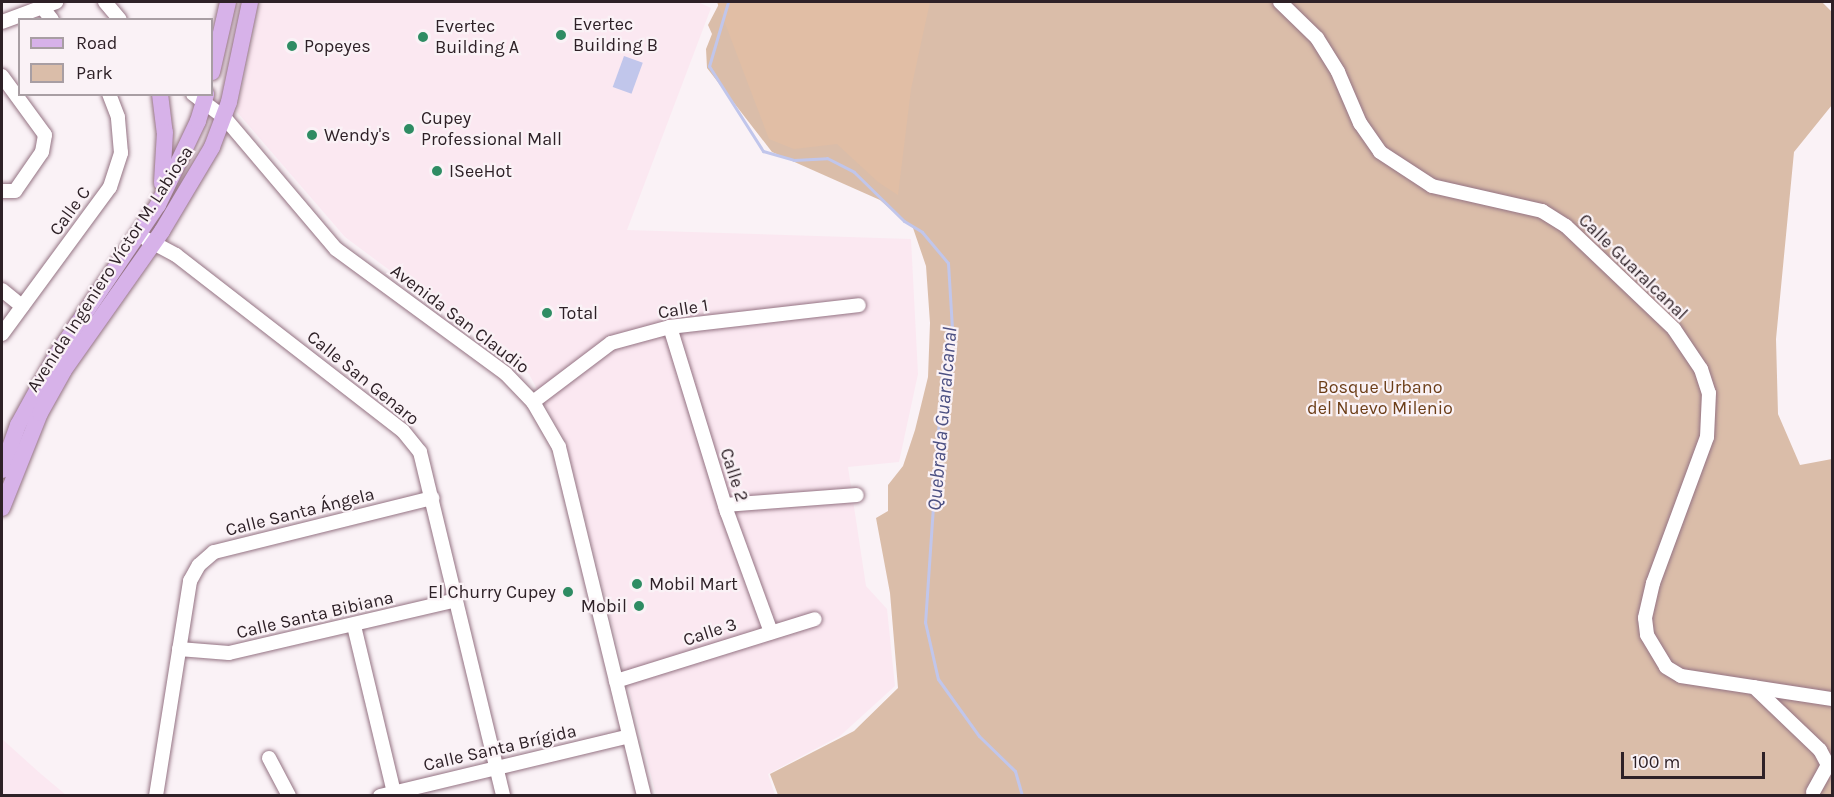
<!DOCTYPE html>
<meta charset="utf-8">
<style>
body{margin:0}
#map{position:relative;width:1834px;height:797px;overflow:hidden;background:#faf2f6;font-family:Karla,sans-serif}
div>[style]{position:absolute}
.built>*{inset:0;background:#fbe8f1}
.green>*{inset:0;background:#dabda9}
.forest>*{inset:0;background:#e1bea5}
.water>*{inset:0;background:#c1c6eb;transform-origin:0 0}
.stream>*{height:3px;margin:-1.5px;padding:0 1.5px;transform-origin:1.5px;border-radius:1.5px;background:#c1c6eb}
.roads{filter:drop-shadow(0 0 2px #947383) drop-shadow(0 0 2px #947383)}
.minor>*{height:14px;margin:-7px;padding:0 7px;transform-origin:7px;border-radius:7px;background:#fff}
.major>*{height:16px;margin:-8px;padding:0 8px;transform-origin:8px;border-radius:8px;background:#d7b2e9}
.dots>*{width:16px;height:16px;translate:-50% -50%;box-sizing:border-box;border:3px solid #faf2f6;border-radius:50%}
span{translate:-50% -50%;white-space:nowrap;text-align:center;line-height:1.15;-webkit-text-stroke:4.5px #faf2f6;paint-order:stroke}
.poi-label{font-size:18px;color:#2e2127}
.left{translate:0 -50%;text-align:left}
.right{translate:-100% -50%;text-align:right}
.street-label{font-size:18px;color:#2e2127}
.park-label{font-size:18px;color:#6c3e18}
.water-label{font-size:20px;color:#4b4f82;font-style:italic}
.frame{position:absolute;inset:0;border:3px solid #2e2127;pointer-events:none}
.legend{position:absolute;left:18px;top:18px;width:195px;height:78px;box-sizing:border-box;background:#faf2f6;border:2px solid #a89ea3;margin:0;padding:8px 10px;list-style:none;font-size:18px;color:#2e2127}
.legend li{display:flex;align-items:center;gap:12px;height:30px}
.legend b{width:30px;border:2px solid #a89ea3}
.scale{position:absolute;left:1621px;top:752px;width:144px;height:27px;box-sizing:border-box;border:3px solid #2e2127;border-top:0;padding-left:8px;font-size:18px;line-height:21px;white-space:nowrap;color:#2e2127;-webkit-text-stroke:4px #faf2f6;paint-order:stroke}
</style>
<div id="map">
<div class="built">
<i style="clip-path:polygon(261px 2px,698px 2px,711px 8px,627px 230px,911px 239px,918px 374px,899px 462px,848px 467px,866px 586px,887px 609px,895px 686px,840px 736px,768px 774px,775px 795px,656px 795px,566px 444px,529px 374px,345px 237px,237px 112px)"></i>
<i style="clip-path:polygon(2px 739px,41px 774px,66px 795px,2px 795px)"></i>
</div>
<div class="green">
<i style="clip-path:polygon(720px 2px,1822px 2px,1832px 12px,1832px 105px,1794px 152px,1776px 339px,1778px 414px,1800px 465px,1832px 459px,1832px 795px,778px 795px,770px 774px,854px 731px,898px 688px,890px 593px,876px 518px,888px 511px,888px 485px,903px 466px,915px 430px,928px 377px,930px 323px,926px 266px,913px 228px,880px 200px,772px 152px,707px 68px,706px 49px,712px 34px,708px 25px)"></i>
</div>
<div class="forest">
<i style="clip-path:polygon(717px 2px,930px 2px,911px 89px,898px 195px,878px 182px,837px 144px,794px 149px,769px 139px)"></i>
</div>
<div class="water">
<i style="left:624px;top:56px;width:20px;height:33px;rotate:20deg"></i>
</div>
<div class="stream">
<i style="left:728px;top:2px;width:67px;rotate:106.5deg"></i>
<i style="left:709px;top:66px;width:101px;rotate:57.6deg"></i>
<i style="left:763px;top:151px;width:32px;rotate:16deg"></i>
<i style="left:794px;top:160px;width:33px;rotate:-3deg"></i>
<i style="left:827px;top:158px;width:30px;rotate:27deg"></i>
<i style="left:854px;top:172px;width:70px;rotate:44.4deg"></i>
<i style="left:904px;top:221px;width:21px;rotate:31deg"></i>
<i style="left:922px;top:232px;width:40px;rotate:50deg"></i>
<i style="left:948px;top:263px;width:81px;rotate:86.5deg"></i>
<i style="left:953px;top:344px;width:32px;rotate:110deg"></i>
<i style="left:942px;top:374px;width:249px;rotate:93.9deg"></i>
<i style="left:925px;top:622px;width:58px;rotate:77.2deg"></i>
<i style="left:938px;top:679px;width:70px;rotate:54.3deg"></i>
<i style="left:979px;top:736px;width:50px;rotate:44.2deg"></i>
<i style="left:1015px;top:771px;width:26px;rotate:74deg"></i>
</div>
<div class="roads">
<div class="minor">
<i style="left:105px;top:2px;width:23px;rotate:50deg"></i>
<i style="left:1280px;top:2px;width:52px;rotate:44.2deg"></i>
<i style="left:1317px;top:38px;width:40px;rotate:58deg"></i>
<i style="left:1338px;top:72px;width:56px;rotate:66.7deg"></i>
<i style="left:1360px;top:123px;width:35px;rotate:55deg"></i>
<i style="left:1380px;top:152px;width:62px;rotate:33.2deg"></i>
<i style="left:1432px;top:186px;width:113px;rotate:12.8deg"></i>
<i style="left:1542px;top:211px;width:28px;rotate:32deg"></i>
<i style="left:1566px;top:226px;width:149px;rotate:43.6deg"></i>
<i style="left:1674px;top:329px;width:48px;rotate:56deg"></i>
<i style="left:1701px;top:369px;width:25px;rotate:72deg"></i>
<i style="left:1709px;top:393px;width:44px;rotate:92.6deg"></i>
<i style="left:1707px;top:437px;width:156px;rotate:110.3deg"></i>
<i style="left:1653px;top:583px;width:36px;rotate:103deg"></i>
<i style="left:1645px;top:618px;width:17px;rotate:83deg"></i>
<i style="left:1647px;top:635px;width:37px;rotate:59deg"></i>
<i style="left:1666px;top:667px;width:17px;rotate:31deg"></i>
<i style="left:1681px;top:676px;width:153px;rotate:8.7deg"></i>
<i style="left:42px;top:7px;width:16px;rotate:52deg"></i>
<i style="left:2px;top:22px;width:58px;rotate:-20.3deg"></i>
<i style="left:2px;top:76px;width:73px;rotate:53.9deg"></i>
<i style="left:45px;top:135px;width:17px;rotate:100deg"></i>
<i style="left:42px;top:152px;width:47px;rotate:124.7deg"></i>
<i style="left:15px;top:191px;width:13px;rotate:180deg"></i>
<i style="left:193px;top:94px;width:39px;rotate:37deg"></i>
<i style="left:224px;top:117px;width:173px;rotate:49.7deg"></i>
<i style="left:336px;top:249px;width:211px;rotate:36.3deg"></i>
<i style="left:506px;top:374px;width:39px;rotate:46deg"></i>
<i style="left:533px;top:402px;width:52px;rotate:60deg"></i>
<i style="left:559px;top:447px;width:359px;rotate:76.3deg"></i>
<i style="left:146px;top:239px;width:34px;rotate:28deg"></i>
<i style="left:176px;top:255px;width:287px;rotate:37.8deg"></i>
<i style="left:403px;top:431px;width:27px;rotate:51deg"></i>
<i style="left:420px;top:452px;width:354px;rotate:76.4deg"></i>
<i style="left:2px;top:290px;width:26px;rotate:39deg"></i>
<i style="left:670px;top:327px;width:194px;rotate:72.9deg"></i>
<i style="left:727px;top:512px;width:128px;rotate:69.9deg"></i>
<i style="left:2px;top:334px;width:182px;rotate:-53.7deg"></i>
<i style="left:110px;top:187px;width:36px;rotate:-72deg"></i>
<i style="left:121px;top:153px;width:36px;rotate:-95deg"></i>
<i style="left:118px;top:117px;width:25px;rotate:-111deg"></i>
<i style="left:533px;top:402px;width:98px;rotate:-37.1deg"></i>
<i style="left:611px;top:343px;width:61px;rotate:-15.2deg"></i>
<i style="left:670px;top:327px;width:190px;rotate:-6.6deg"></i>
<i style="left:725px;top:505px;width:132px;rotate:-4.3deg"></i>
<i style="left:354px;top:626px;width:171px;rotate:76.5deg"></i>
<i style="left:179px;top:649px;width:50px;rotate:4.6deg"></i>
<i style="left:229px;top:653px;width:233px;rotate:-13.1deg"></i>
<i style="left:616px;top:681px;width:208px;rotate:-17.3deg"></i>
<i style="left:1754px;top:687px;width:91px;rotate:43.7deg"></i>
<i style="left:1820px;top:750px;width:17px;rotate:62deg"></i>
<i style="left:1828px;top:765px;width:31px;rotate:119deg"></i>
<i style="left:269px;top:758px;width:43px;rotate:62.2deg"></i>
<i style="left:156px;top:796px;width:218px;rotate:-81deg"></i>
<i style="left:190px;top:581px;width:18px;rotate:-61deg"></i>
<i style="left:199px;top:565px;width:20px;rotate:-41deg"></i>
<i style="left:214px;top:552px;width:225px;rotate:-13.9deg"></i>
<i style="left:380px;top:796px;width:256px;rotate:-13.5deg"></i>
</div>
<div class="major">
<i style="left:212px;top:72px;width:72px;rotate:-77.1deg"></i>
<i style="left:160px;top:94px;width:38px;rotate:83deg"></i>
<i style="left:165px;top:132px;width:51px;rotate:93.4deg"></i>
<i style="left:2px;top:470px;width:48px;rotate:-70.4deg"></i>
<i style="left:18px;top:425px;width:79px;rotate:-61.2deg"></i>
<i style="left:56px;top:356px;width:182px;rotate:-56deg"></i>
<i style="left:158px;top:205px;width:93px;rotate:-64.5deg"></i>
<i style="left:198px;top:121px;width:28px;rotate:-73deg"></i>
<i style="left:2px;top:508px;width:102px;rotate:-68.2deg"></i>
<i style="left:40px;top:413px;width:49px;rotate:-60.8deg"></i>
<i style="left:64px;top:370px;width:170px;rotate:-54.8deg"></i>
<i style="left:162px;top:231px;width:98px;rotate:-59.2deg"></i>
<i style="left:212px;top:147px;width:48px;rotate:-69.3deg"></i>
<i style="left:229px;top:102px;width:102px;rotate:-78.1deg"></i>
</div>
</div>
<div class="dots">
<i style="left:561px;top:35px;background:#2e8c63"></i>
<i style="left:423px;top:37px;background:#2e8c63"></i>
<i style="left:292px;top:46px;background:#2e8c63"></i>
<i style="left:409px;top:129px;background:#2e8c63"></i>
<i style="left:312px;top:135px;background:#2e8c63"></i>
<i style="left:437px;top:171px;background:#2e8c63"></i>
<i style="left:547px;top:313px;background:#2e8c63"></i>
<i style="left:637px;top:584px;background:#2e8c63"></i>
<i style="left:568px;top:592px;background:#2e8c63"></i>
<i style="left:639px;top:606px;background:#2e8c63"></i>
</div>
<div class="poi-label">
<span class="left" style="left:573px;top:35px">Evertec<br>Building B</span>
<span class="left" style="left:435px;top:37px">Evertec<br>Building A</span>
<span class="left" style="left:304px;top:46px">Popeyes</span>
<span class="left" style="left:421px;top:129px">Cupey<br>Professional Mall</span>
<span class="left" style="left:324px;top:135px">Wendy's</span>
<span class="left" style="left:449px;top:171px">ISeeHot</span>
<span class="left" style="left:559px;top:313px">Total</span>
<span class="left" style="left:649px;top:584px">Mobil Mart</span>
<span class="right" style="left:556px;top:592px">El Churry Cupey</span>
<span class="right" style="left:627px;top:606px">Mobil</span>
</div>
<div class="street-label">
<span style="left:70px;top:211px;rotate:-54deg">Calle C</span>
<span style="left:1633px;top:267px;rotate:44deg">Calle Guaralcanal</span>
<span style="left:110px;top:269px;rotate:-57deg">Avenida Ingeniero Víctor M. Labiosa</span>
<span style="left:683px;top:309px;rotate:-9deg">Calle 1</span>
<span style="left:460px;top:319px;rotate:37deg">Avenida San Claudio</span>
<span style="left:363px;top:378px;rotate:39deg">Calle San Genaro</span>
<span style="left:734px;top:475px;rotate:72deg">Calle 2</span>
<span style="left:300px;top:512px;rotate:-14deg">Calle Santa Ángela</span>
<span style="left:315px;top:615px;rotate:-13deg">Calle Santa Bibiana</span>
<span style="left:710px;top:632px;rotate:-18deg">Calle 3</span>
<span style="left:500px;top:748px;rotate:-13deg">Calle Santa Brígida</span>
</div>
<div class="park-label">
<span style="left:1380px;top:398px">Bosque Urbano<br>del Nuevo Milenio</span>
</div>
<div class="water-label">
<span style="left:942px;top:419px;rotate:-85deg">Quebrada Guaralcanal</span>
</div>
<div class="frame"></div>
<ul class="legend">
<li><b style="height:8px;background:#d7b2e9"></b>Road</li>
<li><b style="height:16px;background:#dabda9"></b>Park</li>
</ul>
<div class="scale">100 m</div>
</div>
